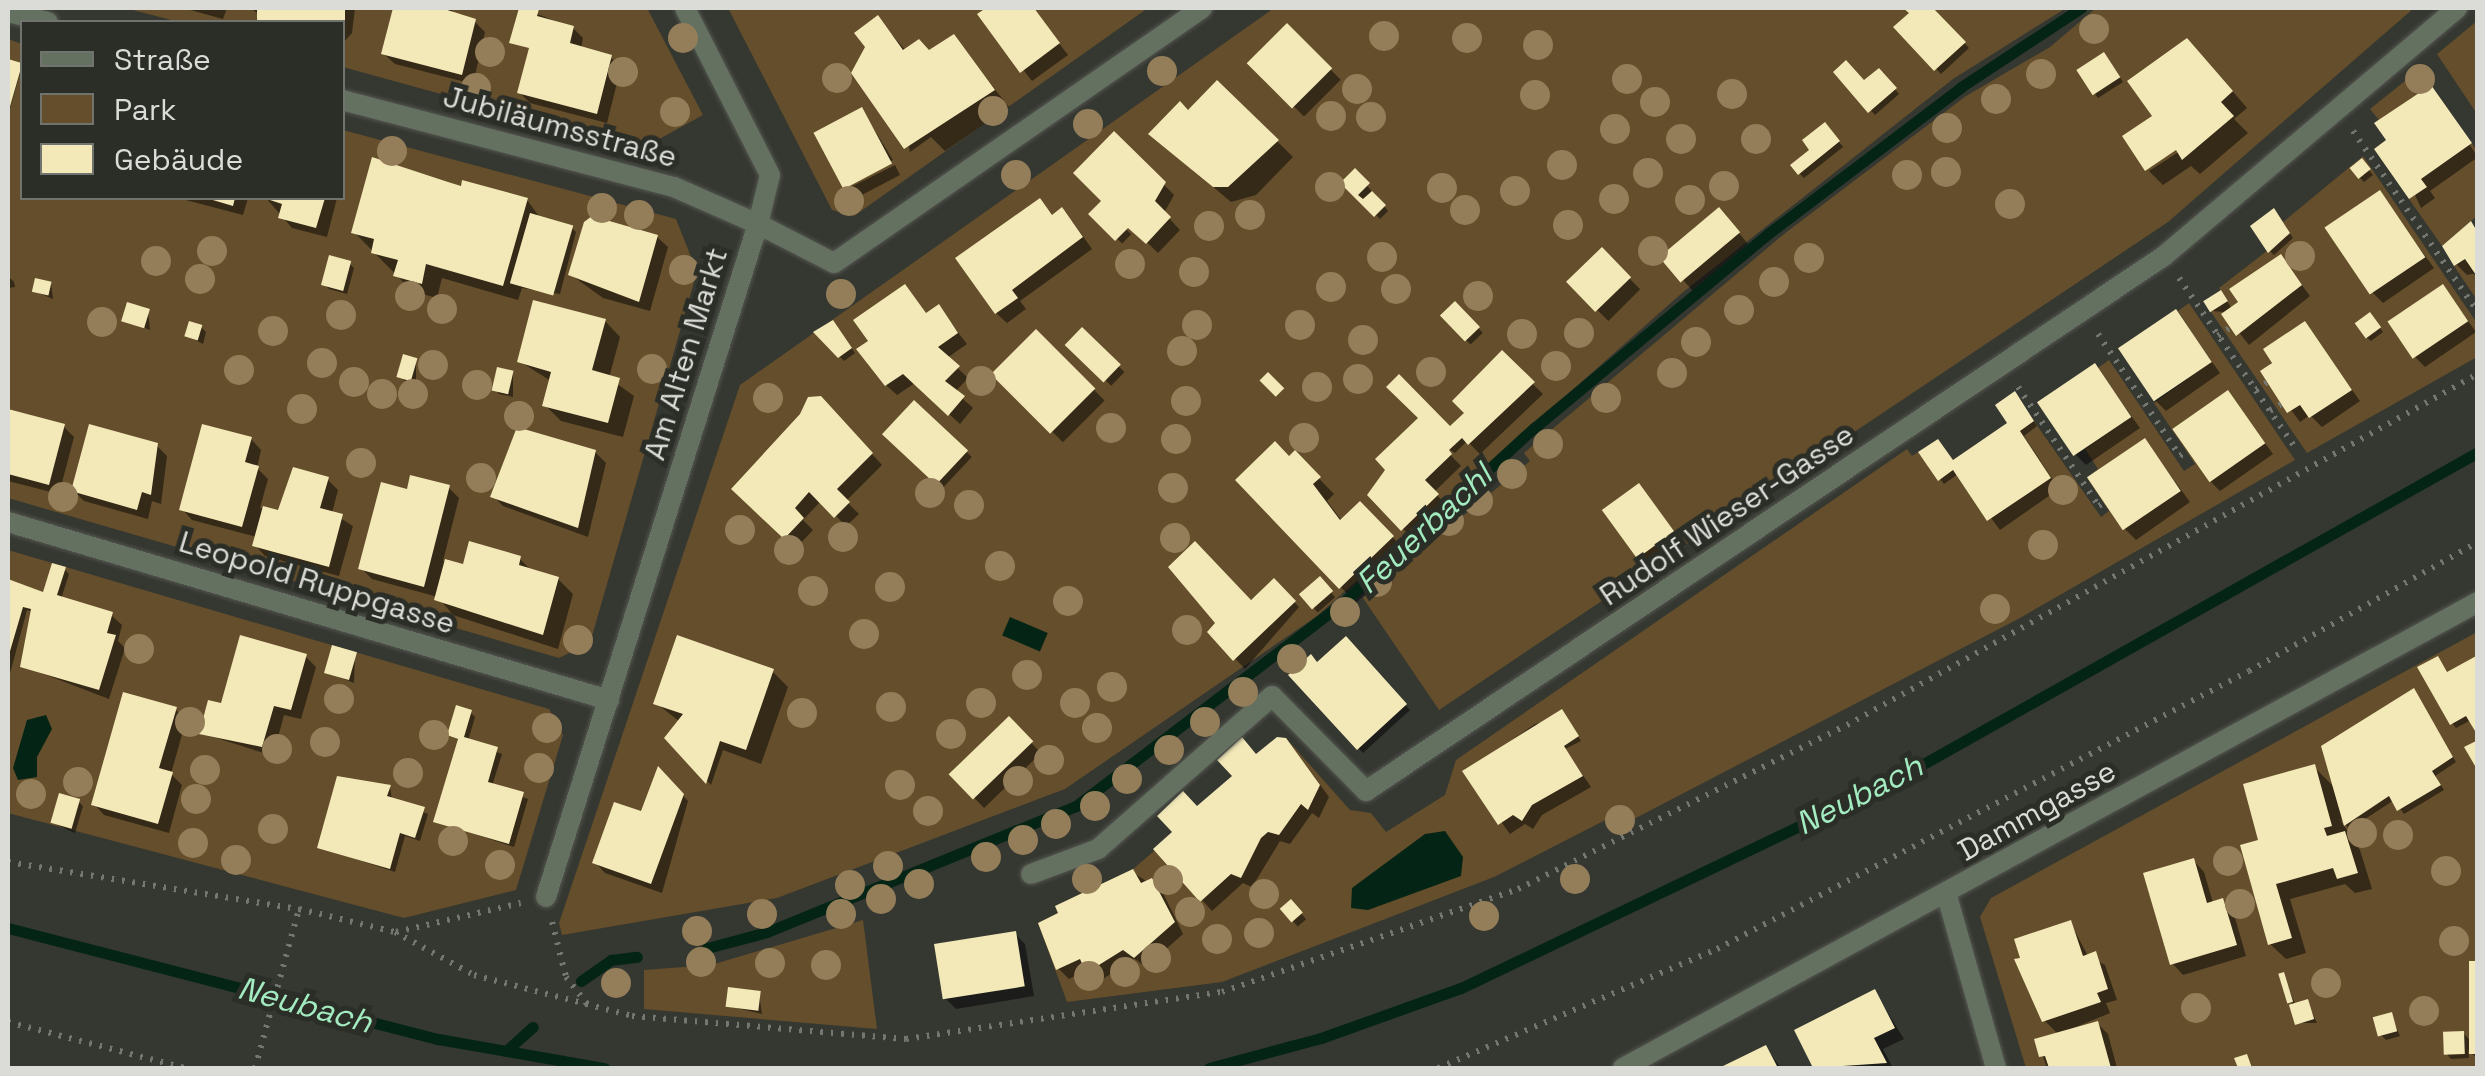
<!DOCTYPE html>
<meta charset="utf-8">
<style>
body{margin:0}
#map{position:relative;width:2485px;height:1076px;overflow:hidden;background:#353731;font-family:"Space Grotesk",sans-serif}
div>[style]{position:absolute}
.green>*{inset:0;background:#644e2b}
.water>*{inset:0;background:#042515;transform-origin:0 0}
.shadow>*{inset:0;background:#0007;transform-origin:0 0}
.stream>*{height:11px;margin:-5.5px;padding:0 5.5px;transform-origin:5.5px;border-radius:5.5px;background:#042515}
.building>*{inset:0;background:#f2e8b8;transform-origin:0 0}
.path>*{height:6px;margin-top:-3px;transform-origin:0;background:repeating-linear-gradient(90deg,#747671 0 2.5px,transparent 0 10.5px)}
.roads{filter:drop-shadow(0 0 2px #53554f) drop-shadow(0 0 2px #53554f)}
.street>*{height:20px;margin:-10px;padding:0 10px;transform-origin:10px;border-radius:10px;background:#647060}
.trees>*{width:30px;height:30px;margin:-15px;border-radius:50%;background:#947e59}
span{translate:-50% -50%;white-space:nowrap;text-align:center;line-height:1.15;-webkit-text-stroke:10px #2b2d27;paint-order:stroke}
.street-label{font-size:30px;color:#dbdcd8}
.water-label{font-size:32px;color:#a3ebc0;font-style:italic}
.frame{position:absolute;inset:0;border:10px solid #dbdcd8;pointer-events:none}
.legend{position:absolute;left:20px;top:20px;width:325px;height:180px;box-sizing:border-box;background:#2b2d27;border:2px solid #71736e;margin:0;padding:12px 18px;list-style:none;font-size:30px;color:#dbdcd8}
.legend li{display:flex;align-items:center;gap:20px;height:50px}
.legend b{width:50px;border:2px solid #71736e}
</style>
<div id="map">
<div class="green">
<i style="clip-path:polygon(125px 8px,647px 8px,703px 115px,641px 149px,343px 67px,342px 22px,179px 22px)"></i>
<i style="clip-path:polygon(728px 8px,1148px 8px,854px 216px,832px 210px)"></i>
<i style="clip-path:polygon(1274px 8px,2066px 8px,1953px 79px,1682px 293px,1317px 616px,1065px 789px,777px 898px,562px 935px,559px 923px,740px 385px)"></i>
<i style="clip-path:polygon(2096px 8px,2414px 8px,2168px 222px,1439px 710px,1363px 598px,1530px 461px,1524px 453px,1784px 234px,1966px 96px,2050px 47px)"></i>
<i style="clip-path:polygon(2477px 21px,2477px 114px,2437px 54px)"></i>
<i style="clip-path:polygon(8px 39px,22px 44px,22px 198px,342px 198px,343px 130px,676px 219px,697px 272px,590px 643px,559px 658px,8px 498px)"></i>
<i style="clip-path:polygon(2420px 69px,2431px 85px,2379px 120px,2370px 109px)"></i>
<i style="clip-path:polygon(2472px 143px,2477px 152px,2477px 216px,2442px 246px,2409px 199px,2426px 187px,2421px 179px)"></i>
<i style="clip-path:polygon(2363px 156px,2477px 323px,2477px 357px,2307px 453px,2211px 312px,2227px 301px,2219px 288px,2290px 233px,2283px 222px)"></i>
<i style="clip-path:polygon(2465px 259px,2477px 278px,2477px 300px,2454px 266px)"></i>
<i style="clip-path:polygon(2189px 303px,2295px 460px,2020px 618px,1632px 820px,1625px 810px,1494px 877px,1222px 982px,1067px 1002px,1038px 923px,1058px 913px,1055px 906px,1133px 869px,1286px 738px,1350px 810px,1371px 813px,1386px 832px,1445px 795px,1456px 760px,1907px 449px,1912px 456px,1918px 452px,1938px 480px,1953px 470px,1988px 521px,2020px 431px,2034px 421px,2101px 517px,2109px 511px,2087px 478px,2098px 469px,2085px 449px,2131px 417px,2098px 368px,2109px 360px,2184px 471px,2195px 464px,2154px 403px,2211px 362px,2178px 311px)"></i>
<i style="clip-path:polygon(8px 550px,549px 709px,563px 735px,516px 890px,404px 918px,8px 813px)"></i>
<i style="clip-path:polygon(2477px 632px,2477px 1068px,2026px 1068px,1980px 917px,1991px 898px)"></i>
<i style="clip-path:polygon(863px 920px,877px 1029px,644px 1009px,644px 970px,711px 965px)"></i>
</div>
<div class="water">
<i style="left:1010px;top:617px;width:41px;height:20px;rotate:23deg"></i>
<i style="clip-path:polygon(46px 715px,52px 729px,37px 757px,37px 777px,18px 780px,13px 768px,27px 720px)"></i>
<i style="clip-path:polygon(1445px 831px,1463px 857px,1461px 876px,1368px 910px,1351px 908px,1352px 888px,1425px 834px)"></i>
</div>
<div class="shadow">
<i style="clip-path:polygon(183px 8px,227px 8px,223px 19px)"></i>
<i style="clip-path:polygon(251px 8px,355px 8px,352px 33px,342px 44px,342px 22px,256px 22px,258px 14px)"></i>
<i style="clip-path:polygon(396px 8px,453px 8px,451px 16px,475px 22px,485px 32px,473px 84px,395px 64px,384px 54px)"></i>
<i style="clip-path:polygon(522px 8px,573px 28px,583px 38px,581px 49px,610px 57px,621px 67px,607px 123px,530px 103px,520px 93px,541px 49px,512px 42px)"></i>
<i style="clip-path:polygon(990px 8px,1032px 8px,1068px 55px,1032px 81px,980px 14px)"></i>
<i style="clip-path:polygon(1907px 8px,1930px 8px,1969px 48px,1941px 74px,1897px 27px,1912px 13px)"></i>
<i style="clip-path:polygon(878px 18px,906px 51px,929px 53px,953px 37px,1009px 107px,945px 151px,931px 137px,910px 152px)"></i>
<i style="left:1287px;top:26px;width:76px;height:52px;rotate:45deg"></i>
<i style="clip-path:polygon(2203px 57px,2247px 108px,2234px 119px,2248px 133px,2200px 174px,2191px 166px,2163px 185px,2149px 171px,2188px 146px,2155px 117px)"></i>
<i style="clip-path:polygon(2108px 59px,2123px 82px,2098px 98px,2079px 71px)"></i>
<i style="left:8px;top:61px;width:15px;height:87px;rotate:16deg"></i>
<i style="clip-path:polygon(1879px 71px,1899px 94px,1875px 115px,1836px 72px,1864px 84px)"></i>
<i style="clip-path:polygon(1218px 83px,1293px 157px,1256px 195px,1231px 202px,1151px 134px,1188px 114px)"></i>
<i style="clip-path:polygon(2430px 88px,2478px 157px,2430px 191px,2435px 198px,2421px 208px,2390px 141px)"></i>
<i style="clip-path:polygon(862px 110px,893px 160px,845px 185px)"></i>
<i style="clip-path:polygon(1829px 129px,1843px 147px,1804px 178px,1800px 174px)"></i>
<i style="clip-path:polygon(1114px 134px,1174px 195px,1164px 213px,1180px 230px,1158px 253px,1076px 173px)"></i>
<i style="clip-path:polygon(2362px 162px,2373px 175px,2364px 182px,2359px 177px)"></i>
<i style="clip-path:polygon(895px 165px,900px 175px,856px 198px,847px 189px)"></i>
<i style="clip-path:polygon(1355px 171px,1388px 211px,1380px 219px,1344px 183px)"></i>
<i style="clip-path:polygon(448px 185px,527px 200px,541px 219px,571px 227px,576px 232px,560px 294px,522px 288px,518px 300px,442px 278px,437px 298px,412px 291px,354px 232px)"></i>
<i style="clip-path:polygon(2379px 193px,2434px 268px,2383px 303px,2373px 293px)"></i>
<i style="clip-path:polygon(178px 198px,248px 198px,243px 215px)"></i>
<i style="clip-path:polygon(266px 198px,337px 198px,327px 237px,292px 228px)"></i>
<i style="clip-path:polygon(1039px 201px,1053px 217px,1072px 221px,1092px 249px,1020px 301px,1026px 309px,1007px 323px,996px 313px)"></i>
<i style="left:1101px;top:205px;width:42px;height:13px;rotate:44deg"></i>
<i style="clip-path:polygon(2278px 216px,2293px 238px,2274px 255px,2270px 251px)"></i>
<i style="clip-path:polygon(1729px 221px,1748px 244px,1693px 291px,1683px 280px)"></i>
<i style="clip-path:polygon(2470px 225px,2478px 232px,2478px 273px,2467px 275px,2456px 264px)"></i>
<i style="clip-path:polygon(657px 237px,668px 247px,650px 311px,603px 298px,571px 275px)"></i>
<i style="left:1602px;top:251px;width:54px;height:45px;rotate:45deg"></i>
<i style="clip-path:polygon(2281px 257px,2310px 296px,2249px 345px,2223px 312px,2213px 311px,2225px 298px,2232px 309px)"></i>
<i style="clip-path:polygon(349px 263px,354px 268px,347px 294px,329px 289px,324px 284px)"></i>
<i style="clip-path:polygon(9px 277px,14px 282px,15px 287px,8px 288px)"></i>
<i style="clip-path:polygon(51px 284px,53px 299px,34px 291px)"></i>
<i style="clip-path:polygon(2443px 287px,2476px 332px,2425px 367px,2414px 356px)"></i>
<i style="clip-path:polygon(905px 288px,927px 315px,938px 307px,967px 344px,947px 358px,968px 378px,955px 392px,973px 408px,960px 424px,915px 383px,897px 395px,886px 385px,871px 342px)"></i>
<i style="left:1455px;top:304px;width:40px;height:17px;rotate:46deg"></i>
<i style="clip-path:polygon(148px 311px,150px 330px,125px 320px)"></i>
<i style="clip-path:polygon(2176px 312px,2220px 373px,2166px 411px,2156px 401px)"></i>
<i style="clip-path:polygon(2374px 320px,2383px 332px,2371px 341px,2366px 337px)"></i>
<i style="clip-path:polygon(605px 321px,620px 337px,609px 378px,634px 396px,623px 437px,561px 421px,545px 405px,551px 381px,519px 361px)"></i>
<i style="clip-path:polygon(2305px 324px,2360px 401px,2322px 427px,2310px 415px,2300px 422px,2263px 372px)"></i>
<i style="clip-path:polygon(201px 327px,206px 332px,203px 344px,187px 336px)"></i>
<i style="clip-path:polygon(837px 328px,855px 353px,844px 361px,817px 333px)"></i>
<i style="left:1082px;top:331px;width:59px;height:19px;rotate:44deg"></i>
<i style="left:1036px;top:332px;width:97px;height:59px;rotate:45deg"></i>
<i style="clip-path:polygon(1502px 354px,1543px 394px,1480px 454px,1467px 441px,1455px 453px,1437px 441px,1461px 466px,1434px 492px,1447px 506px,1424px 528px,1418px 522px,1407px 533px,1370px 495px,1467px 414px)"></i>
<i style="clip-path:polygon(416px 360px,416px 384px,405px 381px,400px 376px)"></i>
<i style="clip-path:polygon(2095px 366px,2140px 428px,2086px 465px,2076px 455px)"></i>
<i style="clip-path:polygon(513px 373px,513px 397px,499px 394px,495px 389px)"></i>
<i style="clip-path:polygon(2230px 396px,2273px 454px,2220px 491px,2210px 481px)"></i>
<i style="clip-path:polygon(2020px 399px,2037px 426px,2024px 436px,2059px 489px,2000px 530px,1958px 474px,1944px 484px,1940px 479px,1951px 464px,2011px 423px)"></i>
<i style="left:914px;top:403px;width:79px;height:43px;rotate:43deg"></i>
<i style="clip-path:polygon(831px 409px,882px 465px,846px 501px,859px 514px,846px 526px,821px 501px,803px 520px,813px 530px,796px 548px,734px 488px)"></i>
<i style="clip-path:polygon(9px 412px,63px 426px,74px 437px,59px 494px,8px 481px)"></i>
<i style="clip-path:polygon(251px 439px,261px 450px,257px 468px,268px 479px,260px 508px,279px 513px,327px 479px,338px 490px,332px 513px,353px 526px,339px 576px,265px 556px,255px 545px,257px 537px,192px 520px,182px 509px)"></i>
<i style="clip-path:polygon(2145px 441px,2190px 502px,2136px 540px,2125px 529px)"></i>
<i style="clip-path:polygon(157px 446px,167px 456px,161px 504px,152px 501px,148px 519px,84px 501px,74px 491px)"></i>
<i style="clip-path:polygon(595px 452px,606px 463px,588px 537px,503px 506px,493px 496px)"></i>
<i style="clip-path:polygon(1295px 454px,1334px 494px,1327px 501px,1342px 521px,1360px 504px,1408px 553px,1356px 603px,1238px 480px)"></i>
<i style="clip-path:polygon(1639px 487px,1682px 544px,1647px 568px,1637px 557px)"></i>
<i style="clip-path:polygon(449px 488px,459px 498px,443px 561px,465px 567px,520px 559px,533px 572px,558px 579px,573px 594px,558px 649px,453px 615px,438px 597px,372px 579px,361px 568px,408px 492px)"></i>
<i style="clip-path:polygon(64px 569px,69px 574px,61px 599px,111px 615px,122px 625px,118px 641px,125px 648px,109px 699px,23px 666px,33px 612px,27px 610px,8px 681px,8px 584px,45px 596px)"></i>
<i style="left:1320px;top:580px;width:23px;height:23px;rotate:49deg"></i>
<i style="clip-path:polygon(1274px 581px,1299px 607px,1245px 669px,1210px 632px)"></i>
<i style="clip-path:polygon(1346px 640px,1410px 710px,1363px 753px,1292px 675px,1318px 665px)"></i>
<i style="clip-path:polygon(355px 654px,354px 683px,328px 672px)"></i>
<i style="clip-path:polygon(305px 656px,316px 667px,301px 719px,284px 715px,273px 756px,201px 733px,222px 706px)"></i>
<i style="clip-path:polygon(2421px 668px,2471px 720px,2456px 728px,2452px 723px)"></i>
<i style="clip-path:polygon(772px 671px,788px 687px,761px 764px,723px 750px,711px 785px,667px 738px,680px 722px,656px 703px)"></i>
<i style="clip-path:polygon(2414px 691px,2456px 762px,2435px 776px,2444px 790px,2404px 814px,2394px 800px,2350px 829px,2339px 818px,2360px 850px,2372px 889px,2355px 893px,2345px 884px,2290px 899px,2306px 953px,2286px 959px,2270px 944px,2262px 842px,2314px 767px,2336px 789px)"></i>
<i style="clip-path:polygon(175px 709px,186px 720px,171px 774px,182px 785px,169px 833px,104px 815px,94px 804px)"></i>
<i style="clip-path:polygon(470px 712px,475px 717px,468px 741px,502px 754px,492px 786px,528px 799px,514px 847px,436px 821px,460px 741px,450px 735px)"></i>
<i style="clip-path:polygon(1566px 717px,1581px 741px,1565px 749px,1591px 787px,1542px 815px,1533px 829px,1525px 824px,1510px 834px,1465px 772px,1535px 724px)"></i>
<i style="left:1009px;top:720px;width:46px;height:79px;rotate:46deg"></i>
<i style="clip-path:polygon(1296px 752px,1329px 797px,1319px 818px,1312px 813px,1290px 844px,1280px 841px,1252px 887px,1243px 883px,1212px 911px,1156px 849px,1257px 757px)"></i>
<i style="clip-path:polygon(659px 771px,688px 801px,662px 893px,605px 873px,595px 862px,652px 819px)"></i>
<i style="clip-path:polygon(390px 787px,392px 800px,428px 814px,420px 841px,405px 836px,395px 872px,319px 847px)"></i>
<i style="clip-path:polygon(79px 802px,83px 806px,75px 833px,53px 823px)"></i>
<i style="clip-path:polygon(2194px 861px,2204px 872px,2213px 903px,2222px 901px,2233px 911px,2246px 956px,2183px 975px,2173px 964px)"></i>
<i style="clip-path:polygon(1132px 872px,1162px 891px,1183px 934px,1146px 967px,1135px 959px,1098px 982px,1086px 970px,1069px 979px,1058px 968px)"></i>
<i style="left:1291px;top:902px;width:23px;height:11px;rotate:49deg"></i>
<i style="clip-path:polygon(2070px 922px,2088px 956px,2105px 965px,2117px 1000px,2106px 1003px,2110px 1013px,2059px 1034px,2097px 1023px,2108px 1034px,2117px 1068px,2047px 1068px,2037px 1040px,2058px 1034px,2044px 1020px)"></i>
<i style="clip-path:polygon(1015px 934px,1025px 944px,1034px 996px,956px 1009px,945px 998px)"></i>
<i style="clip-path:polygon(2478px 964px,2478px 1059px,2468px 1050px,2469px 1058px,2451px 1059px,2447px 1054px,2463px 1033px,2472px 1042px)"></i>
<i style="clip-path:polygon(2283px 974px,2296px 1006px,2307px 1002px,2317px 1023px,2298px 1023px)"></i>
<i style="clip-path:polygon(1875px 992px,1904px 1039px,1883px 1049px,1893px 1068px,1816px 1068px,1797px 1031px)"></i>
<i style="clip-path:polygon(759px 994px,762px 1014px,728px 1006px)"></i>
<i style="clip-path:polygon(2391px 1015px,2400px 1036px,2386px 1040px,2381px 1035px)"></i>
<i style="clip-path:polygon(1766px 1048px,1781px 1068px,1725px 1068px)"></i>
</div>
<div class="stream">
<i style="left:8px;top:928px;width:444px;rotate:14.5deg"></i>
<i style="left:438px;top:1039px;width:169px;rotate:9.9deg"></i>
<i style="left:707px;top:948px;width:62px;rotate:-14.9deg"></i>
<i style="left:767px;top:932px;width:334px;rotate:-22.2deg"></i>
<i style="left:1076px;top:806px;width:340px;rotate:-37.3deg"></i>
<i style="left:1346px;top:600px;width:255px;rotate:-42.5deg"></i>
<i style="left:1534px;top:428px;width:305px;rotate:-39.7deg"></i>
<i style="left:1769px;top:233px;width:241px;rotate:-37.2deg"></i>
<i style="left:1961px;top:87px;width:144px;rotate:-33.4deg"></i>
<i style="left:581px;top:981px;width:37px;rotate:-35deg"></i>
<i style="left:611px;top:960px;width:26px;rotate:-7deg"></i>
<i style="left:506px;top:1051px;width:36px;rotate:-42deg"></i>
<i style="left:1209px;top:1068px;width:116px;rotate:-15deg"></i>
<i style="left:1321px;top:1038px;width:149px;rotate:-19.7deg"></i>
<i style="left:1461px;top:988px;width:479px;rotate:-25.6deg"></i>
<i style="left:1893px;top:781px;width:671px;rotate:-29.35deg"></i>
</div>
<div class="building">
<i style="left:257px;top:8px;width:88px;height:15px"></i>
<i style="clip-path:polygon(393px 8px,441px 8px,476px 19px,462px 75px,381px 54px)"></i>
<i style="clip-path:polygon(519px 8px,539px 9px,537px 16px,574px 26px,570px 43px,612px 55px,597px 114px,517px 93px,529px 48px,509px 43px)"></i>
<i style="clip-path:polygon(986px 8px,1034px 8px,1060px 43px,1020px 73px,977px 14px)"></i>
<i style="clip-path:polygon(1903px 8px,1933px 8px,1966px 42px,1934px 71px,1893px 27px,1909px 13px)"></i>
<i style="clip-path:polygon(878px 15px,903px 50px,919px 39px,929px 50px,954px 34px,995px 90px,904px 149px,851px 73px,865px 47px,854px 33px)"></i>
<i style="left:1287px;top:23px;width:64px;height:57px;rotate:45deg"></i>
<i style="clip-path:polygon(2187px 38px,2233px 91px,2221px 102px,2234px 116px,2182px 160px,2176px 150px,2145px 171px,2122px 136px,2152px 116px,2127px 81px)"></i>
<i style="left:2104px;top:52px;width:30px;height:33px;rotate:57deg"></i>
<i style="left:8px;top:59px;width:15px;height:82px;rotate:16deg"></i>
<i style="clip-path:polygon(1846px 60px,1864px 80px,1879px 68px,1897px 88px,1868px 113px,1833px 72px)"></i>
<i style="clip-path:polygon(1217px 80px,1279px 140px,1228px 187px,1213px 187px,1148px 134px,1180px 101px,1188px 110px)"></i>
<i style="clip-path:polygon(2431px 85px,2472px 143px,2421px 179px,2427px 187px,2409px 199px,2374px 149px,2386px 140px,2374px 123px)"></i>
<i style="left:862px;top:107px;width:64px;height:55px;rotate:62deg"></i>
<i style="clip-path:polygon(1825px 122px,1840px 141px,1798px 175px,1790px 165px,1809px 150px,1802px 140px)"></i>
<i style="clip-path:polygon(1114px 131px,1166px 182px,1155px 201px,1171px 217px,1146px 244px,1128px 228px,1115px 241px,1088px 214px,1101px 201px,1073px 173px)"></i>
<i style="clip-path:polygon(372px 157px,448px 182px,461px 186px,462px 180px,528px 198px,503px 286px,426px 264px,422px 284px,393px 276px,398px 260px,371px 253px,374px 239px,351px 233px)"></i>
<i style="left:2362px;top:158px;width:14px;height:16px;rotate:51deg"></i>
<i style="clip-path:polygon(1355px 168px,1370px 183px,1358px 195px,1363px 199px,1372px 191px,1386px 205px,1374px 217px,1340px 183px)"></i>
<i style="left:2380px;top:190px;width:81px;height:67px;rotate:56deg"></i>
<i style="clip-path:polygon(206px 198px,235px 198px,233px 206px)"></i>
<i style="clip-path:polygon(264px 198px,325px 198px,316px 228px,278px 218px,282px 204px)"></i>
<i style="clip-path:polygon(1040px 198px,1052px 215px,1062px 207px,1083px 237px,1012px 290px,1018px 298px,995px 314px,955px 258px)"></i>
<i style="left:1719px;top:207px;width:33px;height:78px;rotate:50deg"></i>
<i style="clip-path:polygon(2274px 208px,2290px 233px,2268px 253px,2250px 226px)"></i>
<i style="left:530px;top:213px;width:45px;height:73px;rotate:16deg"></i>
<i style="clip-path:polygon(592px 216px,658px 235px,639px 302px,568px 275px,584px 222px)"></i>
<i style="clip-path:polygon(2471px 221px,2478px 233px,2478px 278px,2465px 259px,2454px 266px,2442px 246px)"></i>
<i style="left:1602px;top:247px;width:42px;height:50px;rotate:46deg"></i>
<i style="clip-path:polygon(2281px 254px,2302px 285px,2236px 336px,2221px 314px,2238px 302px,2229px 289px)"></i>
<i style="left:329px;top:255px;width:23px;height:31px;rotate:15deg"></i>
<i style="left:35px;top:278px;width:17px;height:14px;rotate:13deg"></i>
<i style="clip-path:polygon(905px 284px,926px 313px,939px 304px,958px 333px,938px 347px,960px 366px,945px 381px,965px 396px,948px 416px,903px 374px,885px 386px,856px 349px,868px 341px,853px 320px)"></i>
<i style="left:2443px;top:284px;width:45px;height:67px;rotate:56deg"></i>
<i style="left:2221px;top:290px;width:13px;height:21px;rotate:58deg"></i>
<i style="clip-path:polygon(533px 300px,606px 319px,592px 370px,620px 378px,608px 423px,542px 406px,551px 372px,517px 362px)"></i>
<i style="left:1455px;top:301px;width:36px;height:21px;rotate:46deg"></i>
<i style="left:127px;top:302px;width:24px;height:20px;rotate:17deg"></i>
<i style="left:2176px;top:309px;width:64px;height:70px;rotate:56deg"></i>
<i style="left:2370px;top:312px;width:19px;height:19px;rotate:54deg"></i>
<i style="clip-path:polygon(833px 320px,852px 348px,838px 358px,813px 332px)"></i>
<i style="left:189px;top:321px;width:14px;height:16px;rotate:17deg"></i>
<i style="clip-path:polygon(2305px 321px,2352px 390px,2309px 418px,2300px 405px,2287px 413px,2260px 371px,2272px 363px,2263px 349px)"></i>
<i style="left:1082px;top:327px;width:54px;height:25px;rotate:44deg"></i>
<i style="left:1036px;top:329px;width:84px;height:64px;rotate:45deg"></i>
<i style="clip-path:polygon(1502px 350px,1535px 382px,1468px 445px,1462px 438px,1449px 450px,1452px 454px,1425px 480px,1439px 494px,1401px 531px,1367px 495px,1385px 470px,1375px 459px,1418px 418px,1386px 387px,1399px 374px,1450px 426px,1464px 413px,1452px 401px)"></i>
<i style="left:403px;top:354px;width:15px;height:24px;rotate:16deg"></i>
<i style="left:2095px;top:363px;width:65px;height:70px;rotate:56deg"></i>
<i style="left:497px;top:367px;width:17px;height:24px;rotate:13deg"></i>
<i style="left:1268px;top:372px;width:23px;height:12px;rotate:45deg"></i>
<i style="left:2228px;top:390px;width:65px;height:68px;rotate:55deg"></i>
<i style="clip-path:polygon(2015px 391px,2034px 421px,2020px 431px,2051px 478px,1987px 521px,1953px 470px,1938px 481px,1918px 452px,1938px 439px,1953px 460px,2007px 423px,1995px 405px)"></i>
<i style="clip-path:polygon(821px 396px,873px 453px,837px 489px,850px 502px,834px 518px,809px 492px,795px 508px,804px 518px,784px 539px,731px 489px,800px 414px,808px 397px)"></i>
<i style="left:914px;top:400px;width:74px;height:47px;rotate:43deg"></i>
<i style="clip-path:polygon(8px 409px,65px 424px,49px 485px,8px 474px)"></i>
<i style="clip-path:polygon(89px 424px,158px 443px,151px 495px,142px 492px,137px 510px,71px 491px)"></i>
<i style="clip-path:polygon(202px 424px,252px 437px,245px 462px,259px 466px,242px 527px,179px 510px)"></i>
<i style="clip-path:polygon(517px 427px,596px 450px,578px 528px,490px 497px)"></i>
<i style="left:2145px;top:438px;width:64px;height:70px;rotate:56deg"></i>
<i style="clip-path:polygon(1275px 441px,1289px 456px,1295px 450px,1321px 477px,1313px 484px,1340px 520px,1360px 501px,1394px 536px,1339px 589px,1235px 480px)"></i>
<i style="clip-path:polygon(293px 467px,329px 477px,320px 508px,343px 514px,329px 567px,252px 546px,263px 506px,278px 510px)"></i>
<i style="clip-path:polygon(410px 475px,450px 485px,424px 587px,358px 569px,381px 482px,407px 489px)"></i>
<i style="left:1639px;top:483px;width:60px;height:46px;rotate:54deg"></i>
<i style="clip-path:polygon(469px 541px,521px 556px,519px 565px,559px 577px,543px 635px,434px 600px,445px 559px,463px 564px)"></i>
<i style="clip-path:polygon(1195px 541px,1251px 600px,1274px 578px,1296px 601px,1233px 661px,1207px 632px,1215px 623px,1168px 567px)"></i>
<i style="clip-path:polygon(52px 563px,66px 567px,57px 595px,113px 612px,107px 633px,116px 635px,99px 690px,20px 667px,31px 609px,23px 607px,8px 658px,8px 579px,43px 592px)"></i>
<i style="left:1320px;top:576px;width:20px;height:28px;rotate:49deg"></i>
<i style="clip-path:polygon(240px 635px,307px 654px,291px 710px,274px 706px,262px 747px,199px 734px,208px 700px,221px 703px)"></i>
<i style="clip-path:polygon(677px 635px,774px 669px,746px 750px,720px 741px,706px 784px,664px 738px,683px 714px,653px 704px)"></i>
<i style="clip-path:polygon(1346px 636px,1407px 704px,1357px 750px,1288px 675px,1311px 654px,1317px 662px)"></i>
<i style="left:332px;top:645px;width:26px;height:29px;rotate:16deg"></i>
<i style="clip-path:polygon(2478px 655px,2478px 736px,2466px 716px,2450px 725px,2417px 667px,2438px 656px,2447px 672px)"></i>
<i style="clip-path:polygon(2414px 688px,2453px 757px,2432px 771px,2441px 785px,2397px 811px,2389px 796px,2344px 826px,2321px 746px)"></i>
<i style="clip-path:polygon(123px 692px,177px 707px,159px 768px,173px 772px,158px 824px,91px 805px)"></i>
<i style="clip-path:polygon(456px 705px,472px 710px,464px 737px,498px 747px,488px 782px,524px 792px,509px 844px,433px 822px,458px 739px,447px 735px)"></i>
<i style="clip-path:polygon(1562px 709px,1579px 736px,1564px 746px,1583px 776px,1532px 805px,1522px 821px,1513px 815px,1498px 825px,1462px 771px)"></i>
<i style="left:1009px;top:716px;width:35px;height:84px;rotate:46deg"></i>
<i style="clip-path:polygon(1242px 737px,1256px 754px,1277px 737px,1286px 738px,1320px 785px,1308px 810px,1301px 804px,1279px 835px,1268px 832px,1261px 838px,1241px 878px,1231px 874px,1200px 902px,1153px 849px,1172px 832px,1157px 816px,1183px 791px,1197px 806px,1232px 776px,1217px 760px)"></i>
<i style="clip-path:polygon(2478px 740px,2478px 771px,2464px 747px)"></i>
<i style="clip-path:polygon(2315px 764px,2332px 826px,2324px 828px,2327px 836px,2345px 831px,2358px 873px,2337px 879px,2333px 868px,2276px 884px,2292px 938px,2268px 945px,2240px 845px,2258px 840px,2243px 784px)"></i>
<i style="clip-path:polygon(658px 766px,684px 794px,651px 884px,592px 863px,614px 802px,641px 811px)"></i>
<i style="clip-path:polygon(337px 776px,391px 785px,387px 796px,425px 807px,415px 838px,400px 833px,390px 869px,317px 848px)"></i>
<i style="left:59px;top:793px;width:22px;height:31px;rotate:16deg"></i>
<i style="clip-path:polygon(2194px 858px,2207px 903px,2223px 898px,2237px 945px,2170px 965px,2143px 873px)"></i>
<i style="clip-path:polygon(1133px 869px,1141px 883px,1152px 878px,1175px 922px,1134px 958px,1123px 950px,1086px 973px,1080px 959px,1056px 970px,1038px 923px,1058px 913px,1055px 906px)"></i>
<i style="left:1291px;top:899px;width:18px;height:15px;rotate:49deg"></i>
<i style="clip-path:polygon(2071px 920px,2083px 956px,2096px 951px,2108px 989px,2097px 993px,2101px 1002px,2042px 1022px,2014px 959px,2020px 958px,2014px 939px)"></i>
<i style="left:1016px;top:931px;width:56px;height:83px;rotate:81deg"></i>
<i style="left:2478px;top:961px;width:93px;height:9px;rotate:90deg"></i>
<i style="left:2284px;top:972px;width:31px;height:6px;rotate:73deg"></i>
<i style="left:728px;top:987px;width:33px;height:20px;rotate:7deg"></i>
<i style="clip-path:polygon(1875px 989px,1895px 1028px,1874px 1038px,1887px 1063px,1813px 1068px,1794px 1030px)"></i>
<i style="left:2308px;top:999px;width:21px;height:20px;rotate:73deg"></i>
<i style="left:2392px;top:1012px;width:20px;height:20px;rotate:75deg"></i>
<i style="clip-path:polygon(2098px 1021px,2111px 1068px,2049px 1068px,2045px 1056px,2039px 1057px,2034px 1039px)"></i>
<i style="left:2464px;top:1031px;width:23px;height:21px;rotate:88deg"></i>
<i style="clip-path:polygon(1766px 1045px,1778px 1068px,1719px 1068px)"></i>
<i style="clip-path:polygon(2247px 1054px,2252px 1068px,2238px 1068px,2234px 1058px)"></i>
</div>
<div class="path">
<i style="left:2353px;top:131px;width:220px;rotate:55.4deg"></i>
<i style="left:2179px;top:278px;width:204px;rotate:55.6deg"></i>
<i style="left:2098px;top:334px;width:147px;rotate:56.1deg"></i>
<i style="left:2180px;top:456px;width:9px;rotate:-36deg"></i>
<i style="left:2218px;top:336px;width:16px;rotate:-35deg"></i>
<i style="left:2018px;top:387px;width:144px;rotate:55.8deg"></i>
<i style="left:2099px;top:506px;width:6px;rotate:-31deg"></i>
<i style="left:2256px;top:390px;width:14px;rotate:-36deg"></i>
<i style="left:2270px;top:411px;width:13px;rotate:-32deg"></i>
<i style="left:8px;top:862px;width:295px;rotate:9.2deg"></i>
<i style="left:299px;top:909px;width:99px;rotate:13.5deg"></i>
<i style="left:395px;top:932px;width:90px;rotate:28.6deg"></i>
<i style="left:474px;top:975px;width:163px;rotate:14.5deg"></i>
<i style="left:632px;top:1016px;width:275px;rotate:4.8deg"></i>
<i style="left:906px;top:1039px;width:319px;rotate:-8.5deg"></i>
<i style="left:1222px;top:992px;width:313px;rotate:-19.2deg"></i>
<i style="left:1518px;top:889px;width:368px;rotate:-26.5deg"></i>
<i style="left:1847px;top:725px;width:722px;rotate:-29.09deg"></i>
<i style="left:552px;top:922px;width:57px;rotate:75.7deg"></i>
<i style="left:566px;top:977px;width:36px;rotate:52deg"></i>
<i style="left:396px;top:932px;width:128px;rotate:-13.1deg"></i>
<i style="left:8px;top:1022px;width:182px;rotate:14.6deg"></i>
<i style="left:255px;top:1068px;width:165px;rotate:-74.5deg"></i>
<i style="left:1438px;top:1068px;width:303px;rotate:-23.1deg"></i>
<i style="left:1717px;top:949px;width:600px;rotate:-27.59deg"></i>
<i style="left:2249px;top:671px;width:263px;rotate:-29.4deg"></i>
</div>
<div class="roads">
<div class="street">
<i style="left:8px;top:12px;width:41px;rotate:14deg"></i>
<i style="left:342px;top:100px;width:343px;rotate:14.7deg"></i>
<i style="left:674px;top:187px;width:92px;rotate:23.8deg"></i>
<i style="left:758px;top:224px;width:50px;rotate:-76.2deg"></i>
<i style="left:770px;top:175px;width:187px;rotate:-117deg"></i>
<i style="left:8px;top:522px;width:627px;rotate:16.5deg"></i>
<i style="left:1031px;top:874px;width:72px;rotate:-20.5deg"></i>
<i style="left:1098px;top:849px;width:232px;rotate:-41.3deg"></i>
<i style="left:1272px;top:696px;width:134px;rotate:45.3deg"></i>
<i style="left:1366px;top:791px;width:961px;rotate:-33.84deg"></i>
<i style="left:2164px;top:256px;width:384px;rotate:-40.2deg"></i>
<i style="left:1947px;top:896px;width:179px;rotate:74.1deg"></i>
<i style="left:546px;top:897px;width:706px;rotate:-72.52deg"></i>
<i style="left:758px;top:224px;width:85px;rotate:27.2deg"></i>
<i style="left:834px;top:263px;width:448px;rotate:-34.7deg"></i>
<i style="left:1623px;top:1068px;width:974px;rotate:-28.59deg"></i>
</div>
</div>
<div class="trees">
<i style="left:2094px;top:29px"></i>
<i style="left:1384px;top:36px"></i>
<i style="left:683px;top:38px"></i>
<i style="left:1467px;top:38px"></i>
<i style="left:1538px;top:45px"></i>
<i style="left:490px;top:52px"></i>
<i style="left:1162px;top:71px"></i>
<i style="left:623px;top:72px"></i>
<i style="left:2041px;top:74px"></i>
<i style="left:837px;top:78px"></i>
<i style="left:1627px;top:79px"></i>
<i style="left:2420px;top:79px"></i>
<i style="left:476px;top:88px"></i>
<i style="left:1357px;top:89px"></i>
<i style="left:1732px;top:94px"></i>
<i style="left:1535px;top:95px"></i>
<i style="left:1996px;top:99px"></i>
<i style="left:1655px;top:102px"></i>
<i style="left:993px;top:111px"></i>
<i style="left:675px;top:112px"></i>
<i style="left:1331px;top:116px"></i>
<i style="left:1371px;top:117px"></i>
<i style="left:1088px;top:124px"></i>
<i style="left:1947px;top:128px"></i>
<i style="left:1615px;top:129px"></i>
<i style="left:1681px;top:139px"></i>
<i style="left:1756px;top:139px"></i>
<i style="left:392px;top:151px"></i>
<i style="left:1562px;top:165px"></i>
<i style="left:1946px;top:172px"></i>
<i style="left:1648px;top:173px"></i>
<i style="left:1016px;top:175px"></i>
<i style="left:1907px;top:175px"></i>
<i style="left:1724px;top:186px"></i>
<i style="left:1330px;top:187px"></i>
<i style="left:1442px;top:188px"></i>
<i style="left:1515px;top:191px"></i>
<i style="left:1614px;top:199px"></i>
<i style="left:1690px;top:200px"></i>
<i style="left:849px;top:201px"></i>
<i style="left:2010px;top:204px"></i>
<i style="left:602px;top:208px"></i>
<i style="left:1465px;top:210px"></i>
<i style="left:639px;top:215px"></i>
<i style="left:1250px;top:215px"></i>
<i style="left:1568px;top:225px"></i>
<i style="left:1209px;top:226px"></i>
<i style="left:212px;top:251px"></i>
<i style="left:1653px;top:251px"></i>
<i style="left:2300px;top:256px"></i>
<i style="left:1382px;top:257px"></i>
<i style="left:1809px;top:258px"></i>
<i style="left:156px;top:261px"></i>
<i style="left:1130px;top:264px"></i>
<i style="left:684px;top:270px"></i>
<i style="left:1194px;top:272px"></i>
<i style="left:200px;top:279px"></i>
<i style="left:1774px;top:282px"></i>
<i style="left:1331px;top:287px"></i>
<i style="left:1396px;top:289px"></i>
<i style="left:841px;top:294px"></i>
<i style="left:410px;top:296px"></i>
<i style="left:1478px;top:296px"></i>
<i style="left:442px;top:309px"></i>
<i style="left:1739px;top:310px"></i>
<i style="left:341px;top:315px"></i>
<i style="left:102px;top:322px"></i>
<i style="left:1197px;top:325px"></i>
<i style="left:1300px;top:325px"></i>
<i style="left:273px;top:331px"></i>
<i style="left:1579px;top:333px"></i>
<i style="left:1522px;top:334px"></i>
<i style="left:1363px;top:340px"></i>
<i style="left:1696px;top:342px"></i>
<i style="left:1182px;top:351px"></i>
<i style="left:322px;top:363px"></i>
<i style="left:433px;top:365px"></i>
<i style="left:1556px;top:366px"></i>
<i style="left:652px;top:369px"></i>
<i style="left:239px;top:370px"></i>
<i style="left:1431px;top:372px"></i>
<i style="left:1672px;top:373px"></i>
<i style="left:1358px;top:379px"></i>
<i style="left:981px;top:381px"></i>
<i style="left:354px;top:382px"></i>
<i style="left:477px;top:385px"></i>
<i style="left:1317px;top:387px"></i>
<i style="left:382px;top:394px"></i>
<i style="left:413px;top:394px"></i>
<i style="left:768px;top:398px"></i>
<i style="left:1606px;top:398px"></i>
<i style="left:1186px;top:401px"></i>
<i style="left:302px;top:409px"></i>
<i style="left:519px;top:416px"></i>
<i style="left:1111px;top:428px"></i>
<i style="left:1304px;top:438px"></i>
<i style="left:1176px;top:439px"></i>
<i style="left:1548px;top:444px"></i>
<i style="left:361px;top:463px"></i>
<i style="left:1512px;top:474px"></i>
<i style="left:481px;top:478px"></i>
<i style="left:1173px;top:488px"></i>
<i style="left:2063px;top:490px"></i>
<i style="left:930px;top:493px"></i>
<i style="left:63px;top:497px"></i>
<i style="left:1478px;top:501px"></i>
<i style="left:969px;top:505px"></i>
<i style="left:1449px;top:521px"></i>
<i style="left:740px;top:530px"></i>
<i style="left:843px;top:537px"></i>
<i style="left:1175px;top:538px"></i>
<i style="left:2043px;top:545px"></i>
<i style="left:789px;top:550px"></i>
<i style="left:1000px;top:566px"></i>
<i style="left:1377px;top:582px"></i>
<i style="left:890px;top:587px"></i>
<i style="left:813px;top:591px"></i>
<i style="left:1068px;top:601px"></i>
<i style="left:1995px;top:609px"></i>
<i style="left:1345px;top:612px"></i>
<i style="left:1187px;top:630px"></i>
<i style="left:864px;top:634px"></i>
<i style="left:578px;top:640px"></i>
<i style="left:139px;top:649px"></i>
<i style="left:1292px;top:659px"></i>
<i style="left:1027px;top:675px"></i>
<i style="left:1112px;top:687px"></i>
<i style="left:1243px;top:692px"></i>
<i style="left:339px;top:699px"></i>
<i style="left:981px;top:703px"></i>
<i style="left:1075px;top:703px"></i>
<i style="left:891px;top:707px"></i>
<i style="left:802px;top:713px"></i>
<i style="left:190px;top:722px"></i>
<i style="left:1205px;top:722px"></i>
<i style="left:547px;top:728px"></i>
<i style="left:1097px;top:728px"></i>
<i style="left:951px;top:734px"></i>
<i style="left:434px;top:735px"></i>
<i style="left:325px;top:742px"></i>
<i style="left:277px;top:749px"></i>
<i style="left:1169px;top:750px"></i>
<i style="left:1049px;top:760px"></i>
<i style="left:539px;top:768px"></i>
<i style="left:205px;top:770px"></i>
<i style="left:408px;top:773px"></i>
<i style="left:1127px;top:779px"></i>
<i style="left:1018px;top:781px"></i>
<i style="left:78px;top:782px"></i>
<i style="left:900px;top:785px"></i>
<i style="left:31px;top:794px"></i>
<i style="left:196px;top:799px"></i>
<i style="left:1095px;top:806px"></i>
<i style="left:928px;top:811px"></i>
<i style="left:1620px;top:820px"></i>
<i style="left:1056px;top:824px"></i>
<i style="left:273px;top:829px"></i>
<i style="left:2362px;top:833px"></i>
<i style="left:2398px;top:835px"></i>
<i style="left:1023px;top:840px"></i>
<i style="left:453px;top:841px"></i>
<i style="left:193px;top:843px"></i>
<i style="left:986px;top:857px"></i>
<i style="left:236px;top:860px"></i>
<i style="left:2228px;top:861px"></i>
<i style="left:500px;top:865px"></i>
<i style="left:888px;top:866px"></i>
<i style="left:2446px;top:871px"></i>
<i style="left:1087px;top:879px"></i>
<i style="left:1575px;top:879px"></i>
<i style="left:1168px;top:880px"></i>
<i style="left:919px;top:884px"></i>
<i style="left:850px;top:885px"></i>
<i style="left:1264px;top:894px"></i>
<i style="left:881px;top:899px"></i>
<i style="left:2240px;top:904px"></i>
<i style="left:1190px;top:912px"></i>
<i style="left:762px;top:914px"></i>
<i style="left:841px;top:914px"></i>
<i style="left:1484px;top:916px"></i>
<i style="left:697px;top:931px"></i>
<i style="left:1259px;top:933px"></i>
<i style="left:1217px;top:939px"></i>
<i style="left:2454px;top:941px"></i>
<i style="left:1156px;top:958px"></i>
<i style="left:701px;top:962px"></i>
<i style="left:770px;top:963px"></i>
<i style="left:826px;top:965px"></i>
<i style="left:1125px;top:972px"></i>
<i style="left:1089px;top:976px"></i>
<i style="left:616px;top:983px"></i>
<i style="left:2326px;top:983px"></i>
<i style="left:2196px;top:1008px"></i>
<i style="left:2424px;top:1011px"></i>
</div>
<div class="street-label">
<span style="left:560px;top:127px;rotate:15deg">Jubiläumsstraße</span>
<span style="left:686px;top:354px;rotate:-73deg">Am Alten Markt</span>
<span style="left:1727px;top:515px;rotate:-34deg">Rudolf Wieser-Gasse</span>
<span style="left:317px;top:583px;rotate:17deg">Leopold Ruppgasse</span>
<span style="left:2037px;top:811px;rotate:-29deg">Dammgasse</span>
</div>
<div class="water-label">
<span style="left:1424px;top:529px;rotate:-43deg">Feuerbachl</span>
<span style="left:1859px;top:795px;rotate:-27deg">Neubach</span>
<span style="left:305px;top:1005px;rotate:15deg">Neubach</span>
</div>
<div class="frame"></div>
<ul class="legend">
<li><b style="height:12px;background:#647060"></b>Straße</li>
<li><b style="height:28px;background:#644e2b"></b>Park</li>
<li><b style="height:28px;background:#f2e8b8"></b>Gebäude</li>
</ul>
</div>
